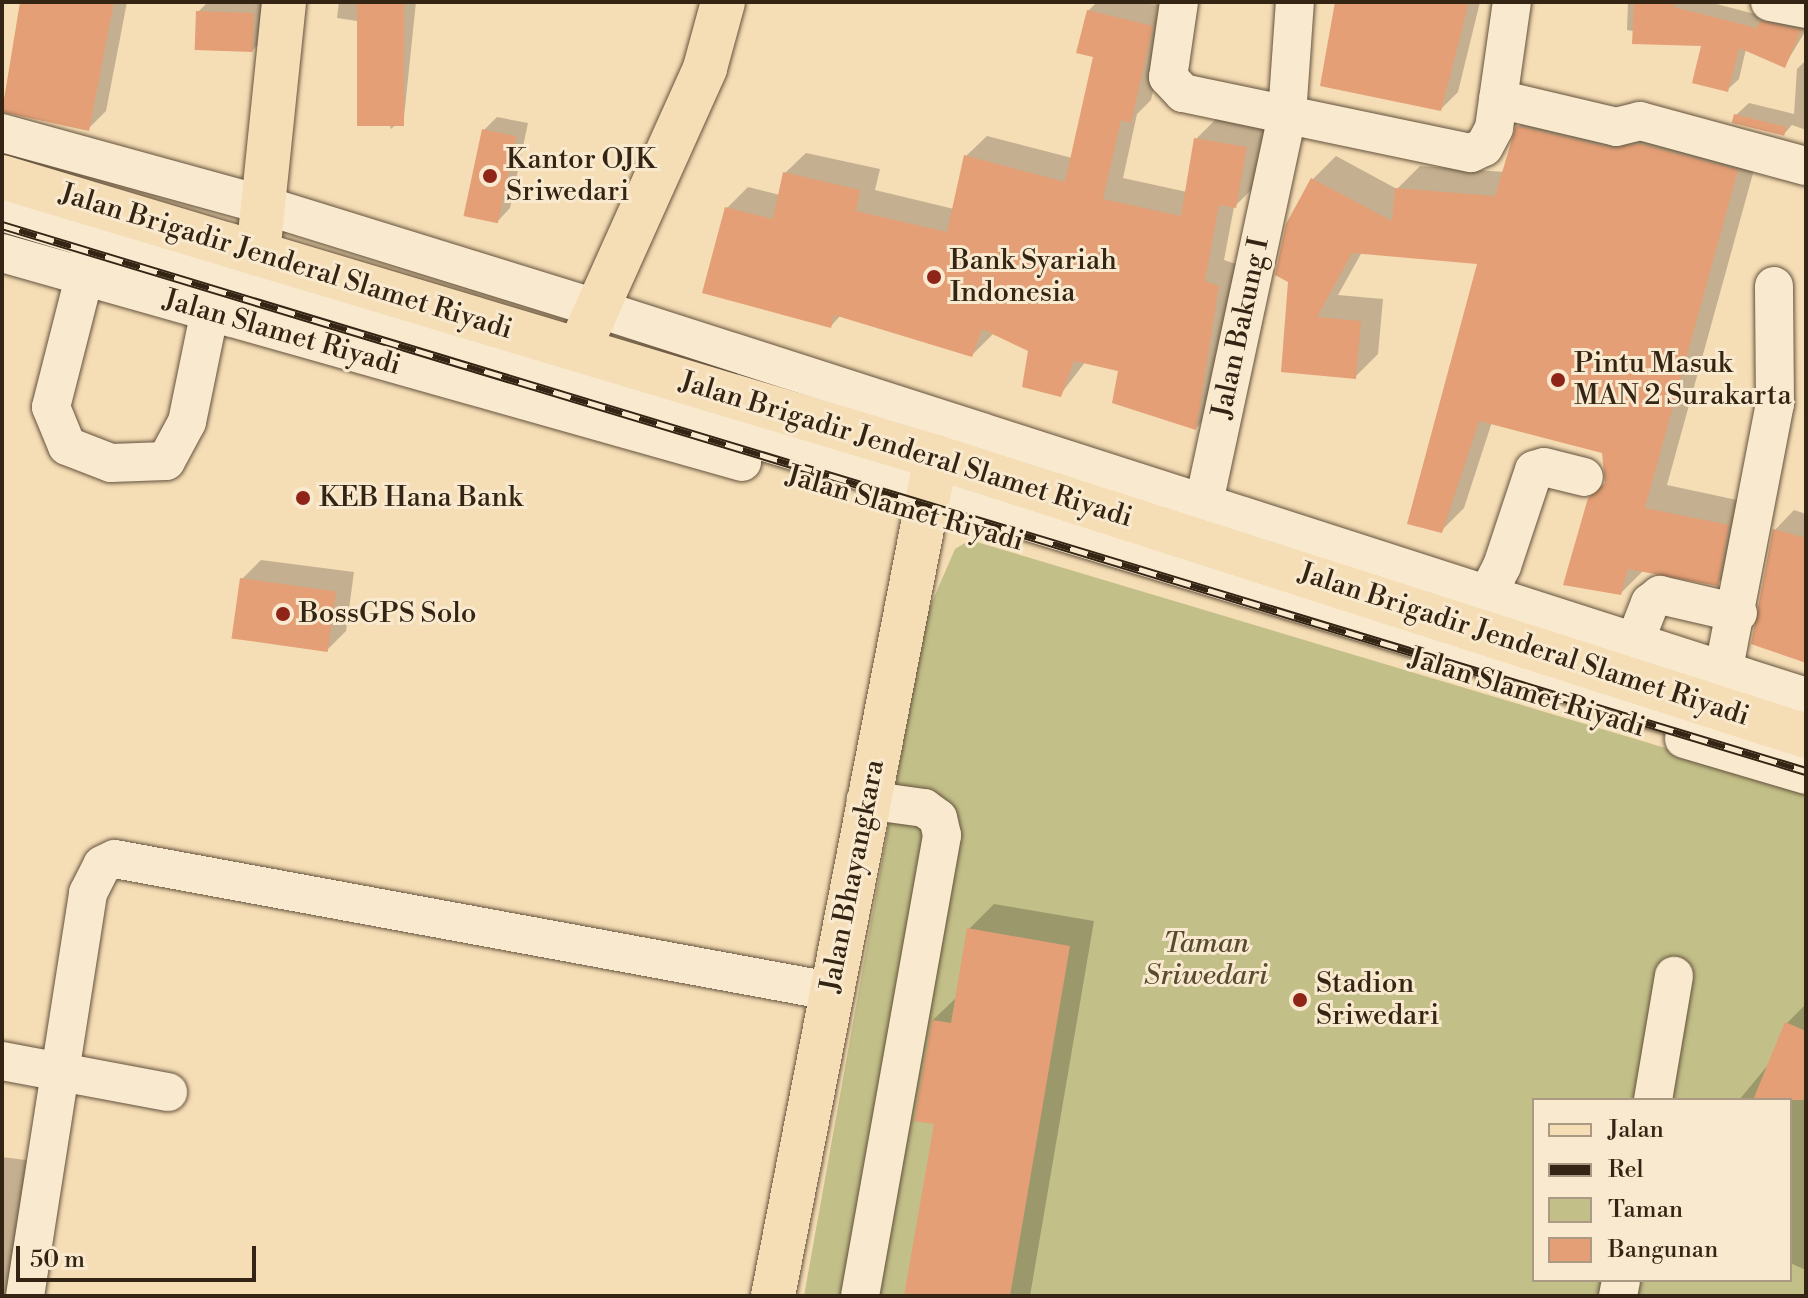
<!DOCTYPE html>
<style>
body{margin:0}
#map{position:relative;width:1808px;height:1298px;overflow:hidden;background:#f5ddb5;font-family:"Libre Bodoni",serif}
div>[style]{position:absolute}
.green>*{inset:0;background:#c2bf88}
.shadow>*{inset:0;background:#0003}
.building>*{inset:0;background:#e49f76;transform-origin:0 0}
.roads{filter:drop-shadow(0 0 2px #64523c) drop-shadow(0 0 2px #64523c)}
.minor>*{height:38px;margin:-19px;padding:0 19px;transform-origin:19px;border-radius:19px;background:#f8e9cf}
.major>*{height:44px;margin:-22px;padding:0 22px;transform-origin:22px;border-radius:22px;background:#f5ddb5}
.rail>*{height:9px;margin-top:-4.5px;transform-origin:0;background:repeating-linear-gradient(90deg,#f8e9cf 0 18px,#342413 0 36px);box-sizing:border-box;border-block:2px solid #342413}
.dots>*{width:22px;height:22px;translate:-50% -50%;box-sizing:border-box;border:4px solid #f8e9cf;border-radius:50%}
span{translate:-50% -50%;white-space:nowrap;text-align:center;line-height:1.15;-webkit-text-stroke:6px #f8e9cf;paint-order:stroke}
.poi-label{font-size:28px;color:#342413}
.left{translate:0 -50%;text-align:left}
.street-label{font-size:28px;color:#342413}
.park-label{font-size:28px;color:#584b30;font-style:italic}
.frame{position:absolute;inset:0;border:4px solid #342413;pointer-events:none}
.legend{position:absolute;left:1532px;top:1098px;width:260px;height:184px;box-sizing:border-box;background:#f8e9cf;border:2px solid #aa9a84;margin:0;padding:10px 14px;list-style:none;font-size:24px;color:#342413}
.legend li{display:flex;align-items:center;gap:16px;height:40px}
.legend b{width:40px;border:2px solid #aa9a84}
.scale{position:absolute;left:16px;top:1246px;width:240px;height:36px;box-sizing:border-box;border:4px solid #342413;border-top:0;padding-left:10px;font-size:24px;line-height:28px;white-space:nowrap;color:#342413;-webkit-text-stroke:6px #f8e9cf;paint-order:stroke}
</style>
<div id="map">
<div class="green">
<i style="clip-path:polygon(evenodd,970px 540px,1806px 790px,1806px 1296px,804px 1296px,926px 616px,955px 549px,970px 540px,1534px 1100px,1790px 1100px,1790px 1280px,1534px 1280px,1534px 1100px)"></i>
</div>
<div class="shadow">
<i style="clip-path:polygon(23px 2px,127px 2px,106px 111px,88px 129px,2px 110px)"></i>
<i style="clip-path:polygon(208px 2px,266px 2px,264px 38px,252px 51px,198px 12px)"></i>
<i style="clip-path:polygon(339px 2px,416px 2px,404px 117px,391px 129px,357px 21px,337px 18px)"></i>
<i style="clip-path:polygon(1097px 2px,1173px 5px,1151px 100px,1137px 114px,1123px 178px,1187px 192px,1196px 139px,1217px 118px,1267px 126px,1257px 184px,1234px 207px,1224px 260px,1239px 265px,1217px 407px,1196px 428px,1121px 370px,1086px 361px,1060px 395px,1030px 350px,993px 334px,972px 355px,841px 315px,831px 326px,727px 208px,748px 187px,780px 195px,785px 173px,806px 153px,880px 169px,875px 190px,954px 209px,966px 156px,987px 136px,1072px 158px,1095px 55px,1088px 11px)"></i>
<i style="clip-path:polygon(1337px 2px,1480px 2px,1458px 92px,1441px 109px)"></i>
<i style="clip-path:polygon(1628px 2px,1709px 2px,1766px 17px,1806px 18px,1806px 30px,1785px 65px,1746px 49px,1739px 79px,1727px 90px,1704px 44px,1627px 30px)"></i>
<i style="clip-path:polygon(1806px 60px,1806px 130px,1792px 125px,1783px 135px,1736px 115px,1749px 103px,1794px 114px,1797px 69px)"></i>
<i style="clip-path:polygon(1541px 104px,1760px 148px,1667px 485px,1751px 503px,1740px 561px,1717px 584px,1644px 570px,1621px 593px,1603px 451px,1492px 422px,1464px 508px,1441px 531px,1480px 262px,1362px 252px,1338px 295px,1383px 299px,1378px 354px,1355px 377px,1291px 281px,1288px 225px,1313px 179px,1336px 156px,1397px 189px,1420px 166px,1505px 172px,1518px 127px)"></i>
<i style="clip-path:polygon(497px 117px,528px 123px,510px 208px,498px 221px,484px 130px)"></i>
<i style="clip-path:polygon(1794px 510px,1806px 514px,1806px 661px,1775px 530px)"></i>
<i style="clip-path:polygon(261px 560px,354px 572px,346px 631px,327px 650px,242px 579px)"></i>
<i style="clip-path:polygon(994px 904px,1094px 921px,1030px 1296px,906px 1296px,936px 1123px,933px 1020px,958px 996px,969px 929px)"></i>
<i style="clip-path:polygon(1806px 1004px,1806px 1270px,1790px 1263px,1790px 1100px,1739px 1100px,1768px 1065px,1787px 1023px)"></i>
<i style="clip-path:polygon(2px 1157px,34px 1161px,17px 1296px,2px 1296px)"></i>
</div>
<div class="building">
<i style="clip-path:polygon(20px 2px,114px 2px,89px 131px,2px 112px)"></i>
<i style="left:357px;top:2px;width:47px;height:124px"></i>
<i style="clip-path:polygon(1335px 2px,1469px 2px,1441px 111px,1320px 86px)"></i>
<i style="clip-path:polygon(1634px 2px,1674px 2px,1674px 7px,1757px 28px,1760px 21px,1801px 30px,1785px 68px,1739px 48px,1728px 92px,1692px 83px,1701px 46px,1632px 44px)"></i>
<i style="clip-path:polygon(1087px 10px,1153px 26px,1131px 123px,1121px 120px,1103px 199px,1181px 216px,1194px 138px,1247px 147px,1236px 208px,1219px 205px,1205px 281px,1219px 286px,1196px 430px,1112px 403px,1118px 371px,1074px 361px,1061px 397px,1022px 387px,1028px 351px,982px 329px,972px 357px,834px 315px,831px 328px,702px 293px,725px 207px,773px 219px,783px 172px,860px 190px,856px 211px,947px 232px,964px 155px,1065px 182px,1093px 57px,1076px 53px)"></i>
<i style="left:196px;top:11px;width:58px;height:39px;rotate:2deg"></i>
<i style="left:1734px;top:114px;width:54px;height:9px;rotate:14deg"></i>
<i style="clip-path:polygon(1516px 126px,1611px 148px,1640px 144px,1738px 170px,1645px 508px,1729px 525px,1718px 586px,1628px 569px,1621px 595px,1563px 585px,1588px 498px,1605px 483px,1602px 453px,1479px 421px,1442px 533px,1407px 524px,1477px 264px,1352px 253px,1317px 317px,1361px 321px,1356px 379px,1281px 372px,1288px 282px,1275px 275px,1286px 224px,1311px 178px,1392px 221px,1395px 188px,1495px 196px)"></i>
<i style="left:482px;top:129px;width:35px;height:89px;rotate:12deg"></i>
<i style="clip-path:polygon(1773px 529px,1806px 538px,1806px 663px,1751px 644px)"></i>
<i style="left:240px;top:578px;width:97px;height:61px;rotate:8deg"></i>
<i style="clip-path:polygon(967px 928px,1070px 946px,1010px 1296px,904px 1296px,934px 1124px,914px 1121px,932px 1020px,951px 1023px)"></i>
<i style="clip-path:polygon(1785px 1022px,1806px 1031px,1806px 1100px,1753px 1100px)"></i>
</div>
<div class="roads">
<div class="minor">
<i style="left:1179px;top:2px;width:76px;rotate:98.3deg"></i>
<i style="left:1168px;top:77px;width:22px;rotate:47deg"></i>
<i style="left:1183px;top:93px;width:294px;rotate:11.8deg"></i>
<i style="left:1471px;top:153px;width:14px;rotate:-25deg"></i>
<i style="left:1484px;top:147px;width:21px;rotate:-62deg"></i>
<i style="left:1494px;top:128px;width:127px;rotate:-81.9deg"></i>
<i style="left:1770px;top:2px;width:37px;rotate:11deg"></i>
<i style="left:1498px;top:99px;width:121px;rotate:13.3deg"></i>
<i style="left:1616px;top:127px;width:25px;rotate:-14deg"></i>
<i style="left:1640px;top:121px;width:172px;rotate:15.2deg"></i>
<i style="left:2px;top:133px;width:271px;rotate:15.4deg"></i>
<i style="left:263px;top:205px;width:349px;rotate:17.2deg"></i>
<i style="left:596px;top:308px;width:1271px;rotate:17.82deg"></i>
<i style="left:2px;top:212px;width:1793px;rotate:16.79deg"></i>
<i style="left:2px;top:253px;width:769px;rotate:15.77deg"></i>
<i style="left:90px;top:254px;width:158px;rotate:104.3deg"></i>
<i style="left:51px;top:407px;width:42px;rotate:67.7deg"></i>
<i style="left:67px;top:446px;width:47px;rotate:21.1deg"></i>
<i style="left:111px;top:463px;width:55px;rotate:-2.1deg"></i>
<i style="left:166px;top:461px;width:44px;rotate:-61.7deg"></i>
<i style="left:187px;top:422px;width:135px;rotate:-78.4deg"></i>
<i style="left:1199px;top:526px;width:420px;rotate:-77.9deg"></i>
<i style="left:1287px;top:115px;width:113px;rotate:-86deg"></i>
<i style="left:1477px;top:615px;width:55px;rotate:-63deg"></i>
<i style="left:1502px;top:566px;width:101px;rotate:-71.6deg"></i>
<i style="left:1534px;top:470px;width:10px;rotate:-17deg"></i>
<i style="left:1544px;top:467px;width:41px;rotate:14deg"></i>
<i style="left:1625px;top:667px;width:69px;rotate:-68.7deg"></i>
<i style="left:1650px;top:603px;width:13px;rotate:-39deg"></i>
<i style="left:1660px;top:595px;width:80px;rotate:13deg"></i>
<i style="left:1719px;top:694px;width:295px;rotate:-79.1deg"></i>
<i style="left:1775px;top:404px;width:118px;rotate:-90.5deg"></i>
<i style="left:1684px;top:739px;width:127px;rotate:16.4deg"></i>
<i style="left:2px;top:1061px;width:169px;rotate:10.6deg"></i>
<i style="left:1653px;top:1100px;width:126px;rotate:-80.4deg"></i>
<i style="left:25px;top:1296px;width:408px;rotate:-81.1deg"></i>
<i style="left:88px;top:893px;width:31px;rotate:-63deg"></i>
<i style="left:102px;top:865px;width:14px;rotate:-25deg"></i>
<i style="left:115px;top:859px;width:727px;rotate:10.46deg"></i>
<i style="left:860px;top:1296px;width:468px;rotate:-79.9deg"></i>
<i style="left:942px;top:835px;width:17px;rotate:-103deg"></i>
<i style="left:938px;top:818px;width:17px;rotate:-144deg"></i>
<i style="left:924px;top:808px;width:59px;rotate:-172.1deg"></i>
<i style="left:1618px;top:1296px;width:16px;rotate:-79deg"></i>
</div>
<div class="major">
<i style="left:2px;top:177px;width:975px;rotate:16.69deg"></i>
<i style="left:936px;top:457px;width:914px;rotate:17.78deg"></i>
<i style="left:258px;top:254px;width:253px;rotate:-84.1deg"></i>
<i style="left:579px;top:349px;width:308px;rotate:-65.8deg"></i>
<i style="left:705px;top:68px;width:68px;rotate:-74.7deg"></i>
<i style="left:773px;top:1296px;width:855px;rotate:-79.01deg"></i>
</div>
</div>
<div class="rail">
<i style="left:2px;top:225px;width:1885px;rotate:16.84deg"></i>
</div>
<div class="dots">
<i style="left:490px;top:176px;background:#8f2418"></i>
<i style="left:934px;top:277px;background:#8f2418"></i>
<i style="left:1558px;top:380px;background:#8f2418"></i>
<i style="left:303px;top:498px;background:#8f2418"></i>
<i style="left:283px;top:614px;background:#8f2418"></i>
<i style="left:1300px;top:1000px;background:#8f2418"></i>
</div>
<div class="poi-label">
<span class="left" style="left:506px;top:176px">Kantor OJK<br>Sriwedari</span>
<span class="left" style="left:950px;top:277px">Bank Syariah<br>Indonesia</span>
<span class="left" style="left:1574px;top:380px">Pintu Masuk<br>MAN 2 Surakarta</span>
<span class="left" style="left:319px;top:498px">KEB Hana Bank</span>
<span class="left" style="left:299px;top:614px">BossGPS Solo</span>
<span class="left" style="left:1316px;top:1000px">Stadion<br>Sriwedari</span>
</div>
<div class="street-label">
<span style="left:286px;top:262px;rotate:17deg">Jalan Brigadir Jenderal Slamet Riyadi</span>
<span style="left:1241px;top:328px;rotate:-78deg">Jalan Bakung I</span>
<span style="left:282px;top:333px;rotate:16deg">Jalan Slamet Riyadi</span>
<span style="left:906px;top:450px;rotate:17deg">Jalan Brigadir Jenderal Slamet Riyadi</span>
<span style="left:905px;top:509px;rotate:16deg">Jalan Slamet Riyadi</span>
<span style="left:1524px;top:645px;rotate:18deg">Jalan Brigadir Jenderal Slamet Riyadi</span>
<span style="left:1527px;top:693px;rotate:17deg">Jalan Slamet Riyadi</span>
<span style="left:853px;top:876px;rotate:-79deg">Jalan Bhayangkara</span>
</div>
<div class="park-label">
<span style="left:1206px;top:960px">Taman<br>Sriwedari</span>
</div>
<div class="frame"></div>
<ul class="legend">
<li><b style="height:10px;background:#f5ddb5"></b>Jalan</li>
<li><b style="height:10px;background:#342413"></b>Rel</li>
<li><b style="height:22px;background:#c2bf88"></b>Taman</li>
<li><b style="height:22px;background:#e49f76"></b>Bangunan</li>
</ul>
<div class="scale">50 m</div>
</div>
